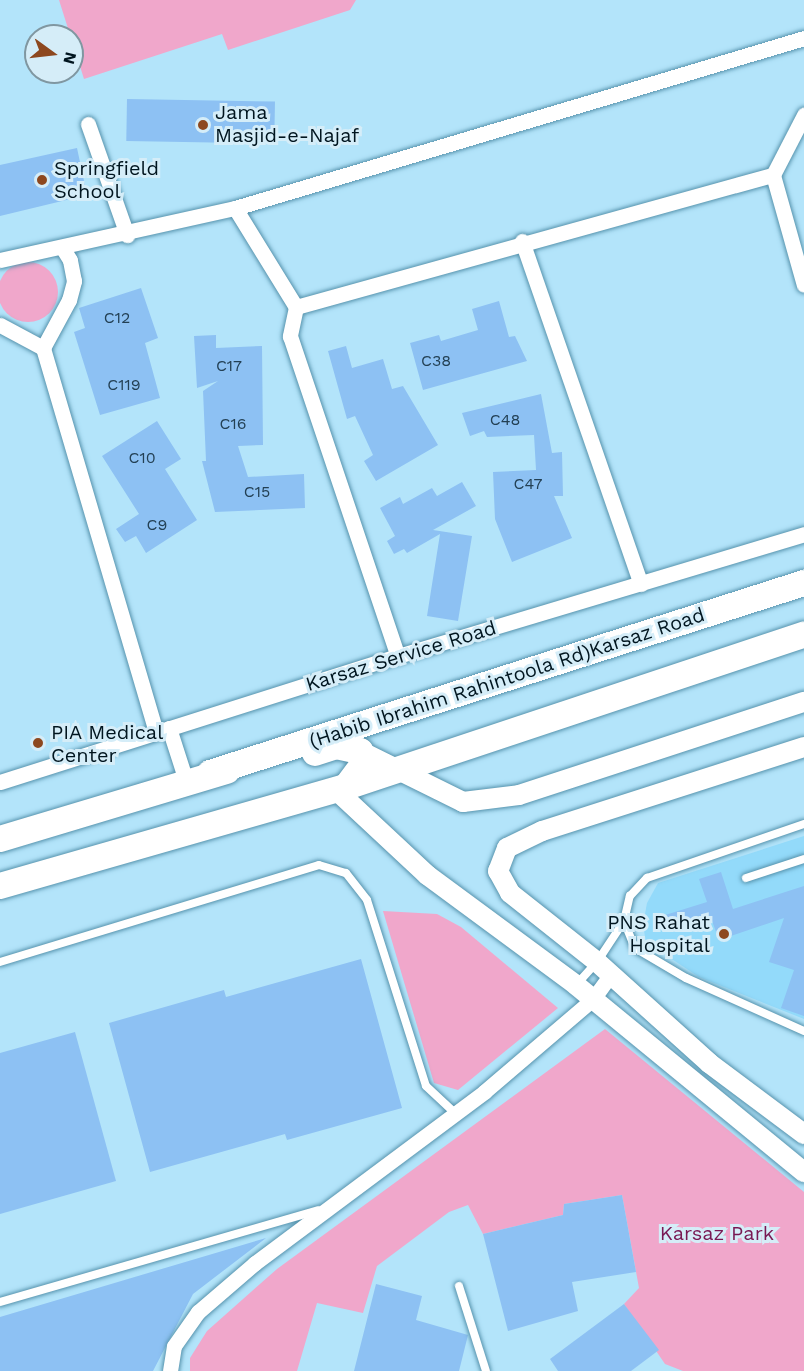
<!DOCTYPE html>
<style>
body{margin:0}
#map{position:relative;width:804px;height:1371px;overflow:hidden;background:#b3e4fa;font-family:"Work Sans",sans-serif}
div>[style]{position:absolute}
.built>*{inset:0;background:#93dafa}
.green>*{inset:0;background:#f0a7cb}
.round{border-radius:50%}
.building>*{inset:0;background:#8dc1f3;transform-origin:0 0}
.roads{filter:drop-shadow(0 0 2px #5693ad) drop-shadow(0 0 2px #5693ad)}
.service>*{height:8px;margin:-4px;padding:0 4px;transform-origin:4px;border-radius:4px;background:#fff}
.minor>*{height:15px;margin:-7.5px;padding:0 7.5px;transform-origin:7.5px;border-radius:7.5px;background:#fff}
.tertiary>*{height:20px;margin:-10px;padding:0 10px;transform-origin:10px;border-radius:10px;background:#fff}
.trunk>*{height:26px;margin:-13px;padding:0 13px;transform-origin:13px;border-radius:13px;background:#fff}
.dots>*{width:16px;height:16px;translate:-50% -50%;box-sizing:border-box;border:3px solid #d5edf8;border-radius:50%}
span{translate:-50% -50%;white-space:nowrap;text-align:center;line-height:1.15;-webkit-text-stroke:6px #d5edf8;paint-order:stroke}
.number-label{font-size:16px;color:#234054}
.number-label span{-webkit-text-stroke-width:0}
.poi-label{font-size:20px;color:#00151f}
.left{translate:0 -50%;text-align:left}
.right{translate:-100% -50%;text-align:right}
.street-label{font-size:20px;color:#00151f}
.park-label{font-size:20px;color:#781853}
.north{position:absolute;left:24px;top:24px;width:60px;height:60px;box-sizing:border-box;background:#d5edf8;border:2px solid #8097a1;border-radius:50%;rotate:105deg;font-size:16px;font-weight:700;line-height:24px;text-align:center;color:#00151f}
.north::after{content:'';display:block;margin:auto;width:21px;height:27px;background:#8d481f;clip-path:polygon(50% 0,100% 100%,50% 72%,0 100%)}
</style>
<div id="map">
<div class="built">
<i style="clip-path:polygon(804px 836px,804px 1019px,699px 977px,646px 942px,643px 925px,647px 903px,658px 883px)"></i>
</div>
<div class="green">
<i style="clip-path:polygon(59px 0,356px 0,350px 10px,228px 50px,222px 34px,84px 79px)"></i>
<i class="round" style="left:-2px;top:262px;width:60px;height:60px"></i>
<i style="clip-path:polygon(383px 911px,437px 914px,461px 927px,558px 1008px,458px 1090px,434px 1083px)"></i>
<i style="clip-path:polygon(605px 1029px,804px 1192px,804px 1371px,683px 1371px,665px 1364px,624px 1304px,639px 1288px,622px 1195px,564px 1204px,563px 1215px,483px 1234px,468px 1205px,449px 1212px,377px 1266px,363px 1313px,317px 1303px,297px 1371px,190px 1371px,190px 1358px,207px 1331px,277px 1269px)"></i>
</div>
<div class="building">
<i style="left:127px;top:99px;width:148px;height:42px;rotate:1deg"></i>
<i style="clip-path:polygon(77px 148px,87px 195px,0 216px,0 165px)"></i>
<i style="clip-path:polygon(141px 288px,158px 338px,145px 343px,160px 398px,100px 415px,74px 332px,85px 328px,79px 308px)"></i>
<i style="clip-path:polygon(499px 301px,509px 337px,515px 336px,527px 361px,423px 390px,410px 343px,439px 335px,441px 341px,478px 330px,472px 309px)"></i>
<i style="clip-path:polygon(216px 335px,216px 348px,262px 346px,263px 445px,238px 446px,248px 477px,304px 474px,305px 508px,215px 512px,202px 461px,206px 461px,203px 391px,218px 381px,197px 388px,194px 336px)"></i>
<i style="clip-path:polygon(346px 346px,352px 368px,383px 359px,392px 389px,403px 386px,438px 445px,376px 481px,364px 461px,373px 455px,355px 416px,347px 419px,328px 351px)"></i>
<i style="clip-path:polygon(541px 394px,552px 453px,562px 452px,563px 496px,554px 496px,572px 538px,512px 562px,495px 519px,493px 472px,536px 470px,534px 435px,487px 437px,484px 431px,470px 436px,462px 413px)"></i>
<i style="clip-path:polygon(157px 421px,181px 459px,165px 469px,197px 520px,146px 553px,136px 536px,125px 542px,116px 529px,139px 514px,102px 456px)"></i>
<i style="clip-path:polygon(462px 482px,476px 506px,433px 530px,472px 536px,458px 621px,427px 616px,440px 534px,407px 553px,404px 549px,394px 554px,387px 541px,395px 536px,380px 508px,400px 497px,403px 504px,432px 488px,437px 496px)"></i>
<i style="clip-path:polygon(721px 872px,733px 909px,804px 886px,804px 1016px,781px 1008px,794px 970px,769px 962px,784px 918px,719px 940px,711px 918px,666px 931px,662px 916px,707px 902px,699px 879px)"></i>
<i style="clip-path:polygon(361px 959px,402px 1108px,287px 1140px,285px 1134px,150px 1172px,109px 1023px,224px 990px,226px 997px)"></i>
<i style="clip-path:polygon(75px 1032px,116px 1181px,0 1214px,0 1053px)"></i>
<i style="clip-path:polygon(622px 1195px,636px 1272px,572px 1282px,578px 1311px,508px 1331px,483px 1234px,563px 1215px,564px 1204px)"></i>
<i style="clip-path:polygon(266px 1238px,193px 1294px,153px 1371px,0 1371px,0 1317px)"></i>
<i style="clip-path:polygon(376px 1284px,422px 1296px,416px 1320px,468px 1335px,459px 1371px,354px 1371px)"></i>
<i style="clip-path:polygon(624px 1304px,659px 1350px,631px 1371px,558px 1371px,550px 1359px)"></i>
</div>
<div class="roads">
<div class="service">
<i style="left:746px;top:878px;width:61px;rotate:-18.1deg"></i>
<i style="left:624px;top:921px;width:29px;rotate:68deg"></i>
<i style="left:635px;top:948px;width:59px;rotate:30.5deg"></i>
<i style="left:686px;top:978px;width:129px;rotate:24.2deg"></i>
<i style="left:0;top:962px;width:333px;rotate:-16.9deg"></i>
<i style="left:319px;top:865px;width:28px;rotate:17deg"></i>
<i style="left:346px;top:873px;width:34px;rotate:52deg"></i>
<i style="left:367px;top:900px;width:195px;rotate:72.4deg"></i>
<i style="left:426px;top:1086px;width:41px;rotate:43deg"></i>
<i style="left:577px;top:984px;width:30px;rotate:-48deg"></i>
<i style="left:597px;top:962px;width:49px;rotate:-56.6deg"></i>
<i style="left:624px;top:921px;width:26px;rotate:-77deg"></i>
<i style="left:630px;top:896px;width:25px;rotate:-47deg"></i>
<i style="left:647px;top:878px;width:166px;rotate:-19deg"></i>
<i style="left:459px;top:1286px;width:89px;rotate:72.4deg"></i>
<i style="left:0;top:1302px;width:331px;rotate:-16.1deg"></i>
</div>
<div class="minor">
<i style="left:88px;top:124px;width:118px;rotate:70.6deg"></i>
<i style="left:773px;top:175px;width:114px;rotate:74.3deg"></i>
<i style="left:235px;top:208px;width:116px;rotate:58.4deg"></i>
<i style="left:296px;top:307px;width:495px;rotate:-15.5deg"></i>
<i style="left:773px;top:175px;width:68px;rotate:-62.7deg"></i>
<i style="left:522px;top:241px;width:363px;rotate:70.9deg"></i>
<i style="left:0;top:260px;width:241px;rotate:-12.5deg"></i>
<i style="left:235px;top:208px;width:594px;rotate:-16.63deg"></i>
<i style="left:296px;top:307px;width:30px;rotate:102deg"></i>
<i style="left:290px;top:336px;width:338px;rotate:71.4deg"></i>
<i style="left:0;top:325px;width:49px;rotate:28.1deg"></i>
<i style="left:43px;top:348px;width:399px;rotate:73.6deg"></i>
<i style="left:43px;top:348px;width:55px;rotate:-61.6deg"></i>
<i style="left:69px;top:300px;width:20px;rotate:-75deg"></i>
<i style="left:74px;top:281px;width:21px;rotate:-101deg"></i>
<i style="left:70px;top:260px;width:15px;rotate:-122deg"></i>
<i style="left:169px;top:728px;width:56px;rotate:72.2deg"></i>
<i style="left:0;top:782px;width:417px;rotate:-17.6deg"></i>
<i style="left:398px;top:656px;width:424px;rotate:-16.7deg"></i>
<i style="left:170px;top:1371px;width:25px;rotate:-81deg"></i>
<i style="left:174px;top:1346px;width:42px;rotate:-54.8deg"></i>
<i style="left:198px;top:1312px;width:75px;rotate:-40.7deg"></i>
<i style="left:255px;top:1263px;width:286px;rotate:-36.7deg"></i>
<i style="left:484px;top:1092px;width:143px;rotate:-40.5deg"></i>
<i style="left:593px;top:999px;width:31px;rotate:-54deg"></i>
</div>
<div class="tertiary">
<i style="left:804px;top:747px;width:275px;rotate:162.2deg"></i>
<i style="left:542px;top:831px;width:39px;rotate:154deg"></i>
<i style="left:507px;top:848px;width:25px;rotate:111deg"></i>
<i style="left:498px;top:871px;width:25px;rotate:61deg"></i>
<i style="left:510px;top:893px;width:111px;rotate:38.4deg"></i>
<i style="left:597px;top:962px;width:151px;rotate:42deg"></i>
<i style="left:709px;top:1063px;width:119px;rotate:36.8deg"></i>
<i style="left:360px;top:751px;width:115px;rotate:26.3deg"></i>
<i style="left:463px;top:802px;width:56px;rotate:-7.1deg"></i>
<i style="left:519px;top:795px;width:300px;rotate:-18.1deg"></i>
<i style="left:336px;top:790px;width:125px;rotate:43deg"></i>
<i style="left:427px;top:875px;width:185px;rotate:36.4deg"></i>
<i style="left:576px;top:985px;width:295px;rotate:39.4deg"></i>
</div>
<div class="trunk">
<i style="left:315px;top:753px;width:22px;rotate:-18deg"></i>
<i style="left:336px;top:746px;width:25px;rotate:12deg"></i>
<i style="left:360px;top:751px;width:13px;rotate:72deg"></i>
<i style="left:364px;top:763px;width:30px;rotate:127deg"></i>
<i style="left:210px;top:773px;width:624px;rotate:-17.74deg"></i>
<i style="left:0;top:839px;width:237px;rotate:-16.7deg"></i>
<i style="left:0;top:886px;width:360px;rotate:-16deg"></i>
<i style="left:346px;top:787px;width:483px;rotate:-18.4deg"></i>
</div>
</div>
<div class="dots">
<i style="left:203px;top:125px;background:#8d481f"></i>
<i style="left:42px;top:180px;background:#8d481f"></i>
<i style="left:38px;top:743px;background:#8d481f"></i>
<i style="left:724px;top:934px;background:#8d481f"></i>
</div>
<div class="number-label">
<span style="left:117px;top:318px">C12</span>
<span style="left:436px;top:361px">C38</span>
<span style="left:229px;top:366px">C17</span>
<span style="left:124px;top:385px">C119</span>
<span style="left:505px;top:420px">C48</span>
<span style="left:233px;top:424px">C16</span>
<span style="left:142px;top:458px">C10</span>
<span style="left:528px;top:484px">C47</span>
<span style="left:257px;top:492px">C15</span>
<span style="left:157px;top:525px">C9</span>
</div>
<div class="poi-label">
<span class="left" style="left:215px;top:124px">Jama<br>Masjid-e-Najaf</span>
<span class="left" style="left:54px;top:180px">Springfield<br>School</span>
<span class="left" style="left:51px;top:744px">PIA Medical<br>Center</span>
<span class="right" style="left:710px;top:934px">PNS Rahat<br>Hospital</span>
</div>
<div class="street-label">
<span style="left:401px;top:656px;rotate:-17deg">Karsaz Service Road</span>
<span style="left:507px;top:678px;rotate:-18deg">(Habib Ibrahim Rahintoola Rd)Karsaz Road</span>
</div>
<div class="park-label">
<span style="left:717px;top:1233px">Karsaz Park</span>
</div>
<div class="north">N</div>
</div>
